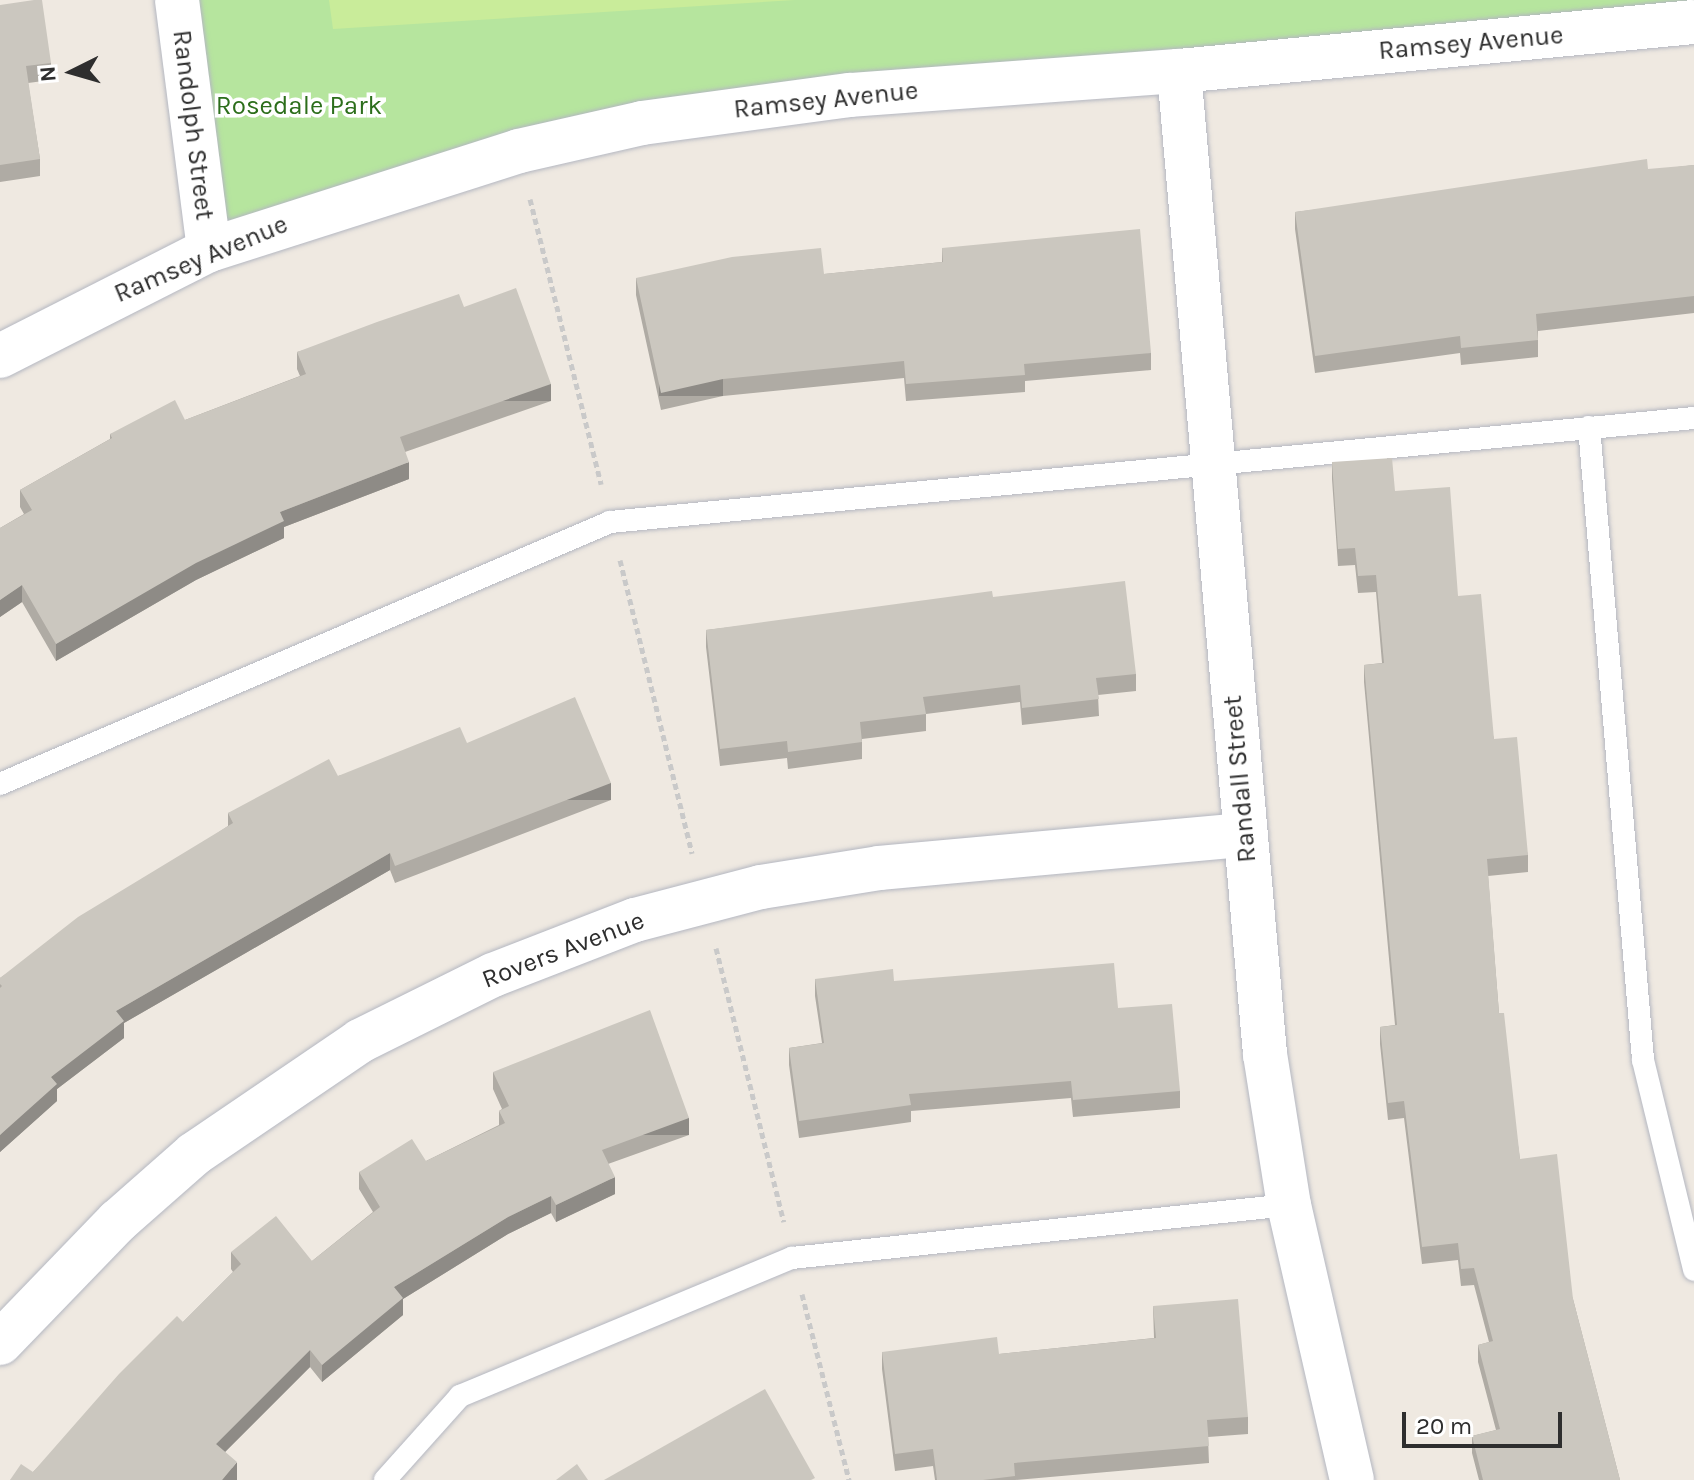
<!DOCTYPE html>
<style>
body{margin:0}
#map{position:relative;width:1694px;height:1480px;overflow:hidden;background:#efe9e1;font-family:Karla,sans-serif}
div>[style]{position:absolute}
.green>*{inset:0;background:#b6e59e}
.pitch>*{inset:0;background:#c9ec9a}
.path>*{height:5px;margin-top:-2.5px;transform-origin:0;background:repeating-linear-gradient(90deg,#c9c9c9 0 6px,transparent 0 10px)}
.roads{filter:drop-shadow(0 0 2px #b4b7c1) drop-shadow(0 0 2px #b4b7c1)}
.service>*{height:22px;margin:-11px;padding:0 11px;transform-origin:11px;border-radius:11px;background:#fff}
.minor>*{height:44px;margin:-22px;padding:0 22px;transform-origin:22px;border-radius:22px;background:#fff}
.wall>*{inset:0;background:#afaba4}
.shaded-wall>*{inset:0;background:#8e8b86;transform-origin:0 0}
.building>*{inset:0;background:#cbc7bf}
span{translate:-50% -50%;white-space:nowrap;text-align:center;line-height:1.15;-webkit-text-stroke:7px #fff;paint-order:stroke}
.street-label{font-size:26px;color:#2e2e2e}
.park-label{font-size:26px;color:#2c6e1b}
.north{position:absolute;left:32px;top:32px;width:80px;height:80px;-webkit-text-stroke:6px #fff;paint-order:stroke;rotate:265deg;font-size:22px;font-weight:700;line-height:32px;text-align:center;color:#2e2e2e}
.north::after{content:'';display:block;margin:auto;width:28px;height:36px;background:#2e2e2e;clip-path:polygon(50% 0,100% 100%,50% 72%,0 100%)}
.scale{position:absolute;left:1402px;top:1412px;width:160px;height:36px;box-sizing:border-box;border:4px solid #2e2e2e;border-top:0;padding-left:10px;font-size:24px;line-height:28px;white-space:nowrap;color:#2e2e2e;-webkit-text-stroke:6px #fff;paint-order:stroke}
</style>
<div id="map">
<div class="green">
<i style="clip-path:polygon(177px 0,1694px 0,1694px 22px,642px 123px,209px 250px)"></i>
</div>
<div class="pitch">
<i style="clip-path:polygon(329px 0,795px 0,333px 29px)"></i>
</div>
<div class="path">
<i style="left:530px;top:199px;width:294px;rotate:76deg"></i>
<i style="left:620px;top:560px;width:302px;rotate:76.2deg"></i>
<i style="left:716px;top:948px;width:282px;rotate:76.1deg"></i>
<i style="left:802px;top:1294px;width:192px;rotate:75.8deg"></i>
</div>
<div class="roads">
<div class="service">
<i style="left:1589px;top:427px;width:635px;rotate:85.12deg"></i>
<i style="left:1643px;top:1060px;width:216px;rotate:76.3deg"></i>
<i style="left:0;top:784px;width:664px;rotate:-23.24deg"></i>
<i style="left:610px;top:522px;width:1089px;rotate:-5.48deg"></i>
<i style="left:385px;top:1480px;width:113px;rotate:-48.2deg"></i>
<i style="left:460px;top:1396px;width:360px;rotate:-22.6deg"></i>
<i style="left:792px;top:1258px;width:500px;rotate:-6.1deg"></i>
</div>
<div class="minor">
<i style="left:177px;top:0;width:252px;rotate:82.7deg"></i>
<i style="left:1179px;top:71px;width:987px;rotate:85deg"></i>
<i style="left:1265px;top:1054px;width:153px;rotate:81deg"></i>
<i style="left:1289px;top:1205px;width:282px;rotate:77.1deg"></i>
<i style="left:0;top:356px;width:234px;rotate:-26.9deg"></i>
<i style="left:209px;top:250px;width:325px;rotate:-17.7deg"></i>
<i style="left:519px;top:151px;width:126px;rotate:-12.8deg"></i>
<i style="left:642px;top:123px;width:210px;rotate:-7.7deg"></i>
<i style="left:850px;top:95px;width:330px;rotate:-4.2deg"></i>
<i style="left:1179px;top:71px;width:517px;rotate:-5.44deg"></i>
<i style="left:0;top:1343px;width:170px;rotate:-46deg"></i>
<i style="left:118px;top:1221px;width:101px;rotate:-41.4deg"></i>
<i style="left:194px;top:1154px;width:201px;rotate:-34.2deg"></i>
<i style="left:360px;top:1041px;width:148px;rotate:-26.4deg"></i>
<i style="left:493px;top:975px;width:152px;rotate:-21.2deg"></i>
<i style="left:635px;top:920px;width:130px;rotate:-14.7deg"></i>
<i style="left:761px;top:887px;width:120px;rotate:-9.1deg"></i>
<i style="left:879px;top:868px;width:366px;rotate:-5.2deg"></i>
</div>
</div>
<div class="wall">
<i style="clip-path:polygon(0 5px,51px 63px,51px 80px,28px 83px,40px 159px,40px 176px,0 182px)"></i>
<i style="clip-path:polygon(1694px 165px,1694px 313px,1538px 331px,1538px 357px,1461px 365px,1460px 353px,1315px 373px,1295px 229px,1295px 212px)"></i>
<i style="clip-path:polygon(942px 248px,1151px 353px,1151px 370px,1025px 381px,1025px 392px,906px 401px,904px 378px,723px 396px,661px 410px,636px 295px,636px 278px,824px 274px,942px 262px)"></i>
<i style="clip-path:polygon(464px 307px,551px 401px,405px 452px,409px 479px,284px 527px,284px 538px,196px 580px,56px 661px,22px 602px,0 617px,0 528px,24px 514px,20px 507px,20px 490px,110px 439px,110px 434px,185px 420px,300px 376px,297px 369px,297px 352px)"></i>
<i style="clip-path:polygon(1332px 462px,1395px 491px,1458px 596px,1494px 739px,1528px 855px,1528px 872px,1488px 876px,1499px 1013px,1520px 1159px,1573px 1299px,1620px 1480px,1479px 1480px,1472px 1453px,1472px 1436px,1496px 1430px,1478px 1362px,1478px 1345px,1489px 1342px,1474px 1285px,1461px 1286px,1458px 1260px,1422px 1264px,1404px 1118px,1388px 1120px,1380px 1044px,1380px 1027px,1395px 1025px,1364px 682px,1364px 665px,1382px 663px,1376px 592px,1358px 593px,1355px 565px,1338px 566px,1332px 479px)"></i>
<i style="clip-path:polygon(993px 597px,1136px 674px,1136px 691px,1098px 695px,1099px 716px,1022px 725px,1020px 702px,926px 714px,926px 731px,862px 739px,862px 759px,788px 769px,787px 758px,720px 766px,706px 647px,706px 630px)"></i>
<i style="clip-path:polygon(467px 743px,611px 800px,395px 883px,390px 870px,124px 1023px,124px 1038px,57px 1089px,57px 1101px,0 1152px,0 978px,228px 826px,228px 813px,338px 776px)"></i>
<i style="clip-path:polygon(815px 979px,894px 981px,1118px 1008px,1180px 1091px,1180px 1108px,1073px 1117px,1071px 1098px,911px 1111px,911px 1122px,799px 1138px,789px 1065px,789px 1048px,822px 1043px,815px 996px)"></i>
<i style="clip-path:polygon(493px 1072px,689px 1135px,608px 1164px,615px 1194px,556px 1222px,551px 1213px,508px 1234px,403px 1299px,403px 1315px,322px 1382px,310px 1367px,225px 1452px,237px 1480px,10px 1480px,33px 1472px,233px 1272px,231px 1269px,231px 1252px,312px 1261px,373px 1212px,359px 1189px,359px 1172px,426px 1161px,499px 1125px,499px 1111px,502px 1109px,493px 1089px)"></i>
<i style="clip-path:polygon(1153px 1306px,1248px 1417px,1248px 1434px,1208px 1437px,1209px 1463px,1015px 1480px,935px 1480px,933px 1466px,895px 1471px,882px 1369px,882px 1352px,999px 1354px,1154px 1338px)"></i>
</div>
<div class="shaded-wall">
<i style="left:723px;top:379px;width:17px;height:64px;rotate:90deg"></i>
<i style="left:551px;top:384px;width:17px;height:160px;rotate:90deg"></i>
<i style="clip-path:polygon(409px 462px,409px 479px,284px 527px,284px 538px,196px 580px,56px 661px,56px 644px,280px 512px)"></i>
<i style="clip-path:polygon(22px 585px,22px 602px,0 617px,0 600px)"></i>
<i style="left:611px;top:783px;width:17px;height:231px;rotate:90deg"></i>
<i style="clip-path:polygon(390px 853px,390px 870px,124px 1023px,124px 1038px,57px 1089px,57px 1101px,0 1152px,0 1135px,51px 1077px,116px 1011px)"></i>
<i style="left:689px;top:1118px;width:17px;height:93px;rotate:90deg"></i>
<i style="clip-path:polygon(615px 1177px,615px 1194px,556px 1222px,556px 1205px)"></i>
<i style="clip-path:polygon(551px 1196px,551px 1213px,508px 1234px,403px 1299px,403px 1315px,322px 1382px,322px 1365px,394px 1287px,508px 1217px)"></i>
<i style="clip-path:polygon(310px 1350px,310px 1367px,216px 1461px,216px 1444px)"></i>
<i style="clip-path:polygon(237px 1462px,237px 1480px,222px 1480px)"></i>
</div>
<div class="building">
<i style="clip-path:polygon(34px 0,42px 0,51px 63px,26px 66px,40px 159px,0 165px,0 5px)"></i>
<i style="clip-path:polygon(1647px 159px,1648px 169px,1694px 165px,1694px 296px,1536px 314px,1538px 340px,1461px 348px,1460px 336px,1315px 356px,1295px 212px)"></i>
<i style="clip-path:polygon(1140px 229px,1151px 353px,1024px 364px,1025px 375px,906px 384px,904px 361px,723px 379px,661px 393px,636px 278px,732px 257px,821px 248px,824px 274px,943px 262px,942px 248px)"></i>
<i style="clip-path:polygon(516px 288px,551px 384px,400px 437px,409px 462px,280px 512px,284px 521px,196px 563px,56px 644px,22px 585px,0 600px,0 528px,32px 510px,20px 490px,112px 438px,110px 434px,175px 400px,185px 420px,306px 374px,297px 352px,377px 322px,459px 294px,464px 307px)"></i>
<i style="clip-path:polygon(1392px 458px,1395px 491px,1450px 487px,1458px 596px,1481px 594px,1494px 739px,1517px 737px,1528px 855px,1487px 859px,1499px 1013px,1504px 1013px,1520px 1159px,1557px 1154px,1573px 1299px,1620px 1480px,1483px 1480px,1472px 1436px,1500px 1429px,1478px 1345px,1493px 1341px,1474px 1268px,1461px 1269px,1458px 1243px,1422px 1247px,1404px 1101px,1388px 1103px,1380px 1027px,1397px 1025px,1364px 665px,1384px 663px,1376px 575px,1358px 576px,1355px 548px,1338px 549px,1332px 462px)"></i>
<i style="clip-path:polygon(1125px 581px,1136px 674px,1096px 678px,1099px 699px,1022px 708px,1020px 685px,923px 697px,926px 714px,860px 722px,862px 742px,788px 752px,787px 741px,720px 749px,706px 630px,992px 591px,993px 597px)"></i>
<i style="clip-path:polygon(575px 697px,611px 783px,395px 866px,390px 853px,116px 1011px,124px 1021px,51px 1077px,57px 1084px,0 1135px,0 988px,2px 986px,0 984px,0 978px,78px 917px,233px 823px,228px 813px,329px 759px,338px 776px,460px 727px,467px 743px)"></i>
<i style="clip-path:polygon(1114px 963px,1118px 1008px,1172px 1004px,1180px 1091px,1073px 1100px,1071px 1081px,909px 1094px,911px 1105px,799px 1121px,789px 1048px,824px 1043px,815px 979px,893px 969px,894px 981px)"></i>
<i style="clip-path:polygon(650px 1010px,689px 1118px,602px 1150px,615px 1177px,556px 1205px,551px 1196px,508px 1217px,394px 1287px,403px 1298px,322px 1365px,310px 1350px,216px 1444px,237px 1462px,222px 1480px,10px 1480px,21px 1464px,33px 1472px,119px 1374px,177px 1316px,183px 1322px,241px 1264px,231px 1252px,276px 1216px,312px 1261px,380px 1207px,359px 1172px,412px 1139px,426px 1161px,505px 1123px,499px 1111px,509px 1106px,493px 1072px)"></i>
<i style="clip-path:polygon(1238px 1299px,1248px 1417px,1207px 1420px,1209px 1446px,1014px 1463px,1015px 1476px,983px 1480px,937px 1480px,933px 1449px,895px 1454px,882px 1352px,997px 1337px,999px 1354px,1156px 1338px,1153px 1306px)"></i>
<i style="clip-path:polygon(765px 1389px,815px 1478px,811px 1480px,604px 1480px)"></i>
<i style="clip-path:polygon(577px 1464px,588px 1480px,556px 1480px)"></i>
</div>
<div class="street-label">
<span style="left:1471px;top:43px;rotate:-5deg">Ramsey Avenue</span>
<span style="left:826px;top:100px;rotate:-6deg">Ramsey Avenue</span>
<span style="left:193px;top:125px;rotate:83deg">Randolph Street</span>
<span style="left:201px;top:259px;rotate:-23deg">Ramsey Avenue</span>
<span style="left:1240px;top:779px;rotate:-95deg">Randall Street</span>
<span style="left:563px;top:950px;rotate:-21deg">Rovers Avenue</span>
</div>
<div class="park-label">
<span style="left:299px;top:106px">Rosedale Park</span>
</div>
<div class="north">N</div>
<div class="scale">20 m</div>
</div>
